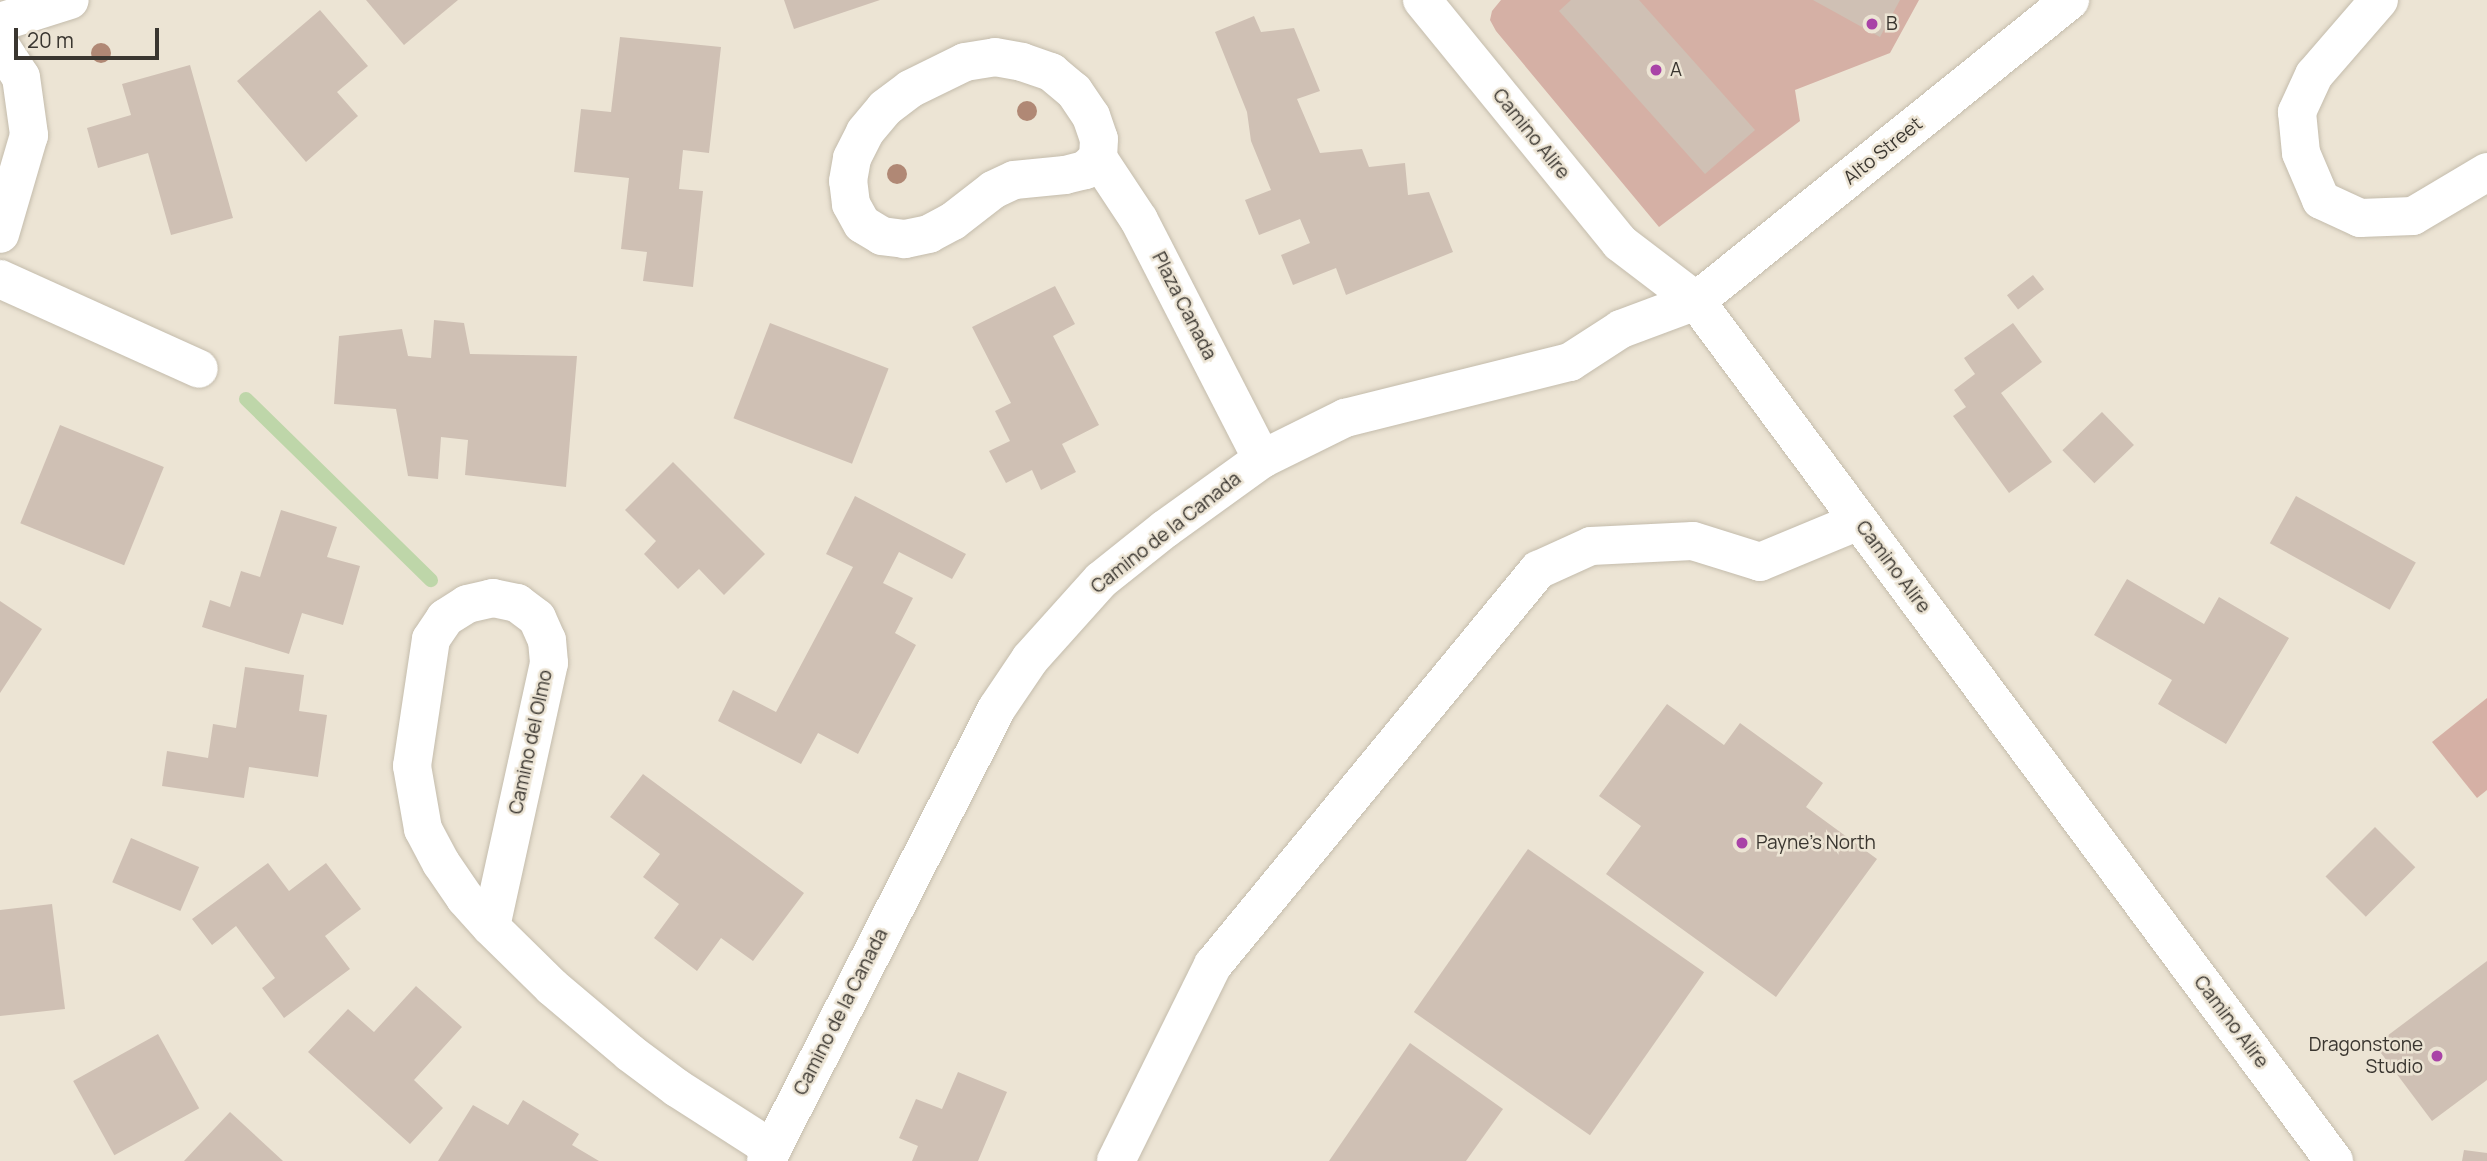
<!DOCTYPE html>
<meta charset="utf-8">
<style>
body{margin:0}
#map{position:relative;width:2487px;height:1161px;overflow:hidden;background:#ece4d4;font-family:Manrope,sans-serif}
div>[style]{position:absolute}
.green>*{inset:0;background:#d5b0a5}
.stream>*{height:14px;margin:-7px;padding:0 7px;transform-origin:7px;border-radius:7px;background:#bed6a9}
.building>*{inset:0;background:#cfc0b4;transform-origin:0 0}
.roads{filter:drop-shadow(0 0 2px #c4bcac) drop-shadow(0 0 2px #c4bcac)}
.minor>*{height:38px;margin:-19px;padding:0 19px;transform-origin:19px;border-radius:19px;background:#fff}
.trees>*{width:20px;height:20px;margin:-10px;border-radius:50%;background:#b08875}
.dots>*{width:19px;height:19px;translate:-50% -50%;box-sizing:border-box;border:4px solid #ece4d4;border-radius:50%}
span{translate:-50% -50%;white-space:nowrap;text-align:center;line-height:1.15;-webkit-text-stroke:5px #ece4d4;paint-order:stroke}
.poi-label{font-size:19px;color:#3a3630}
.left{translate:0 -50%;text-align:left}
.right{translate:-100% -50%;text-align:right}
.street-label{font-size:19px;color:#3a3630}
.scale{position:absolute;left:14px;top:28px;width:145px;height:32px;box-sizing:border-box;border:4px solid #3a3630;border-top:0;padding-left:9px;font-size:21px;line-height:24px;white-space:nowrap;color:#3a3630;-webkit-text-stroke:5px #ece4d4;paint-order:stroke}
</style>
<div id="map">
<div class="green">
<i style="clip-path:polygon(1501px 0,1919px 0,1890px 53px,1795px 90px,1800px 121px,1659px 227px,1496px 31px,1490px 20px,1492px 11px)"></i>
<i style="clip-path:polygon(2487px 698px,2487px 790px,2477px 798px,2432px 742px)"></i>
</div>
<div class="stream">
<i style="left:246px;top:399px;width:259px;rotate:44.4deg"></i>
</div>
<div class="building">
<i style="clip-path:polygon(366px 0,458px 0,404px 45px)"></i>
<i style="clip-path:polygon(784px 0,880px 0,794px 29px)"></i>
<i style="clip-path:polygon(1571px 0,1639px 0,1755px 130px,1705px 174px,1559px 11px)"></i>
<i style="clip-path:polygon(1813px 0,1900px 0,1880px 37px)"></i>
<i style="clip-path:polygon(320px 10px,368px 66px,337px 92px,358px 116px,306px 162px,237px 81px)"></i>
<i style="clip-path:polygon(1254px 16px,1261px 32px,1294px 28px,1320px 91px,1297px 99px,1320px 153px,1362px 149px,1369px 167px,1405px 163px,1408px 195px,1429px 192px,1453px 252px,1346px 295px,1336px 268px,1293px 285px,1281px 255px,1310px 243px,1300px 219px,1259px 235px,1245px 200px,1271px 190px,1251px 141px,1247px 112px,1215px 32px)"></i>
<i style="clip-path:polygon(620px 37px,721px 47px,709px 153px,683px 150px,679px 189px,703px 191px,693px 287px,643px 281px,647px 252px,621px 249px,629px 178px,574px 172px,581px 109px,611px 112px)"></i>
<i style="clip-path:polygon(190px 65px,233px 218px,171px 235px,148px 153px,98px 168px,87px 128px,131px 115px,122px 84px)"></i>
<i style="left:2033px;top:275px;width:18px;height:33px;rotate:52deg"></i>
<i style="clip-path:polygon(1055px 286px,1075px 324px,1053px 336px,1099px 425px,1062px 444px,1076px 472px,1041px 490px,1032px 470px,1006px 483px,989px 451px,1010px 441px,995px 411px,1011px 403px,972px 327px)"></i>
<i style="clip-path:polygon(434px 320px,464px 323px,470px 354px,577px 356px,566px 487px,465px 475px,468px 440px,441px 437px,438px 479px,408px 476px,396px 409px,334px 404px,339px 336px,402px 329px,408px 356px,431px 358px)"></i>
<i style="left:770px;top:323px;width:127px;height:102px;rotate:21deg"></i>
<i style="clip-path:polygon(2013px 323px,2042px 362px,2001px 393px,2052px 462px,2009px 493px,1953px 416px,1966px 407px,1954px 390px,1975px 374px,1964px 358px)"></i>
<i style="left:2102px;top:412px;width:46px;height:55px;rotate:46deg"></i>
<i style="left:60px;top:425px;width:112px;height:106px;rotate:22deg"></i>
<i style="clip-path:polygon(673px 462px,765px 554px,724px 595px,699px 569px,678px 589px,644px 554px,656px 541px,625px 510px)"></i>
<i style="clip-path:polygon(855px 496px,966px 554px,952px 579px,899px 552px,883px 583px,913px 598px,895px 633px,916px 645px,858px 754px,818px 733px,801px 764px,718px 721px,733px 690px,776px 712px,853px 567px,826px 554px)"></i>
<i style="left:2296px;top:496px;width:137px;height:54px;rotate:29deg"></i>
<i style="clip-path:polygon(281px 510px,337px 527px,327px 557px,360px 566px,343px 625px,302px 613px,289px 654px,202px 627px,210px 600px,230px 607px,241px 571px,260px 577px)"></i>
<i style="clip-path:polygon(2127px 579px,2204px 624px,2219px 597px,2289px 638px,2226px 744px,2158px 704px,2172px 680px,2094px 635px)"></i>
<i style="clip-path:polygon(0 601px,42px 629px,0 693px)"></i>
<i style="clip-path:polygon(245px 667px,304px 675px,299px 711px,327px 715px,318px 777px,249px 767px,244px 798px,162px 786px,167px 751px,208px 758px,213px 724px,236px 728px)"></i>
<i style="clip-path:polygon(1667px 704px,1724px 745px,1740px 723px,1823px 783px,1806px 807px,1877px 859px,1776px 997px,1606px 874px,1641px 826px,1599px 796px)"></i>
<i style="clip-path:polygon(643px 774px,804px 893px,753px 961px,721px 938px,697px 971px,654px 938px,679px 904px,643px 877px,660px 854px,610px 817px)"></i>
<i style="left:2375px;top:827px;width:57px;height:70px;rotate:45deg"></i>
<i style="left:131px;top:838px;width:74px;height:48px;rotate:23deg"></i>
<i style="left:1528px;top:849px;width:215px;height:199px;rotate:35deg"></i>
<i style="clip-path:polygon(268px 863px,289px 891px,326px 863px,361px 909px,325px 936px,350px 969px,284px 1018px,262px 988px,275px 978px,236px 926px,212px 945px,192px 919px)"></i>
<i style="clip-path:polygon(52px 904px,65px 1009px,0 1016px,0 910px)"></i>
<i style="clip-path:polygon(2487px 961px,2487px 1080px,2432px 1121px,2375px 1045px)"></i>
<i style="clip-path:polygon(416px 986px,462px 1027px,414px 1080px,443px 1108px,410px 1144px,308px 1052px,348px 1009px,374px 1032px)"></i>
<i style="left:158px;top:1034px;width:85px;height:97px;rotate:61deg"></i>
<i style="clip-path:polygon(1410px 1043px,1503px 1109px,1466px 1161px,1329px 1161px)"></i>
<i style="clip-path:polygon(958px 1072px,1007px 1092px,978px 1161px,912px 1161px,918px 1146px,899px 1138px,916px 1099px,942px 1109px)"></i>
<i style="clip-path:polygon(523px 1100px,579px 1134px,572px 1145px,599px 1161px,438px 1161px,473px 1105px,508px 1125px)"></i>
<i style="clip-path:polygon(230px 1112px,283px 1161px,184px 1161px)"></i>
<i style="clip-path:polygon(2464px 1150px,2487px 1153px,2487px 1161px,2462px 1161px)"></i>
</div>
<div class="roads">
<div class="minor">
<i style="left:1422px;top:0;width:313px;rotate:50.8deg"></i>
<i style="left:1620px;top:243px;width:96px;rotate:37.3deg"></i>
<i style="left:1696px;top:301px;width:1071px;rotate:53.43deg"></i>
<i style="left:2379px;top:0;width:99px;rotate:130.9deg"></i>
<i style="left:2314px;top:75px;width:41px;rotate:114.7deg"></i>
<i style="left:2297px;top:112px;width:41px;rotate:84.4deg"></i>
<i style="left:2301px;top:153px;width:51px;rotate:66.9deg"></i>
<i style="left:2321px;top:200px;width:43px;rotate:24.8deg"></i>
<i style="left:2360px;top:218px;width:53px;rotate:-2.2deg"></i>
<i style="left:2413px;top:216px;width:86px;rotate:-30.7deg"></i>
<i style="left:0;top:22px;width:73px;rotate:-17.4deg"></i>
<i style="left:0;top:45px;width:38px;rotate:57deg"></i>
<i style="left:21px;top:77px;width:59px;rotate:82.1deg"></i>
<i style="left:29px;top:135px;width:103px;rotate:106.3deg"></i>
<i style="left:995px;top:57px;width:27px;rotate:10deg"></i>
<i style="left:1022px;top:62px;width:31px;rotate:19deg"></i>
<i style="left:1051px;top:72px;width:30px;rotate:40deg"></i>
<i style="left:1074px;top:91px;width:30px;rotate:56deg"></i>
<i style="left:1091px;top:116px;width:24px;rotate:71deg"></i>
<i style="left:1099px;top:139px;width:19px;rotate:93deg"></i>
<i style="left:1098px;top:158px;width:18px;rotate:137deg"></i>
<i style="left:1085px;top:170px;width:21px;rotate:166deg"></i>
<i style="left:1065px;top:175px;width:51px;rotate:174.4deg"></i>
<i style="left:1014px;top:180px;width:23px;rotate:155deg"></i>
<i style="left:993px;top:190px;width:51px;rotate:142.2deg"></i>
<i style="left:953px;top:221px;width:27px;rotate:152deg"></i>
<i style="left:929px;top:234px;width:25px;rotate:168deg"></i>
<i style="left:905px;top:239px;width:23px;rotate:-173deg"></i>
<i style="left:882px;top:236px;width:23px;rotate:-149deg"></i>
<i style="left:862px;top:224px;width:23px;rotate:-119deg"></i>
<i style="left:851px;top:204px;width:23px;rotate:-97deg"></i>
<i style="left:848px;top:181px;width:23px;rotate:-80deg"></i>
<i style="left:852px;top:158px;width:29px;rotate:-63deg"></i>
<i style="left:865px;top:132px;width:31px;rotate:-50deg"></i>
<i style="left:885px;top:108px;width:31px;rotate:-37deg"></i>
<i style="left:910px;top:89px;width:61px;rotate:-26.1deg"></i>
<i style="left:965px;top:62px;width:30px;rotate:-9deg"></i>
<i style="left:1098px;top:158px;width:74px;rotate:56.5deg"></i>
<i style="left:1139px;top:220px;width:269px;rotate:62.8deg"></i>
<i style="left:0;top:279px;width:218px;rotate:24.3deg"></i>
<i style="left:491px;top:927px;width:39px;rotate:-132deg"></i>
<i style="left:465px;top:898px;width:42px;rotate:-124.4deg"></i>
<i style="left:441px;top:863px;width:38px;rotate:-118deg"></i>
<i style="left:423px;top:829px;width:64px;rotate:-99.9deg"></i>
<i style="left:412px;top:766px;width:128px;rotate:-81.5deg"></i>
<i style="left:431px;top:639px;width:25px;rotate:-56deg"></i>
<i style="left:445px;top:618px;width:26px;rotate:-32deg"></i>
<i style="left:467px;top:604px;width:27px;rotate:-13deg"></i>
<i style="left:493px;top:598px;width:25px;rotate:12deg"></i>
<i style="left:517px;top:603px;width:25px;rotate:37deg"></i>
<i style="left:537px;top:618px;width:24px;rotate:66deg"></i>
<i style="left:547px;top:640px;width:23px;rotate:85deg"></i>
<i style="left:549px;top:663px;width:270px;rotate:102.4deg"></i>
<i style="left:491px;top:927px;width:86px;rotate:44.5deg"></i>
<i style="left:552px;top:987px;width:102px;rotate:40.2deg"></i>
<i style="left:630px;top:1053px;width:59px;rotate:36.7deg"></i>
<i style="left:677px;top:1088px;width:113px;rotate:32.7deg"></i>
<i style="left:766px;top:1161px;width:508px;rotate:-62.98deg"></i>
<i style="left:997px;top:708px;width:59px;rotate:-56deg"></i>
<i style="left:1030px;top:659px;width:106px;rotate:-48.1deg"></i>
<i style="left:1101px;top:580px;width:82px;rotate:-38.6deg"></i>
<i style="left:1165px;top:529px;width:120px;rotate:-35.8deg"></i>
<i style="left:1262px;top:459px;width:93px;rotate:-26.3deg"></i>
<i style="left:1345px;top:418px;width:232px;rotate:-14deg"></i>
<i style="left:1570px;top:362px;width:61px;rotate:-32.9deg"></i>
<i style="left:1621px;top:329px;width:80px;rotate:-20.5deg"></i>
<i style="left:1696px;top:301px;width:480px;rotate:-38.8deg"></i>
<i style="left:1116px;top:1161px;width:219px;rotate:-63.7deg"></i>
<i style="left:1213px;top:965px;width:512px;rotate:-50.55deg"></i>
<i style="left:1538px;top:570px;width:58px;rotate:-24.4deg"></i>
<i style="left:1591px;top:546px;width:102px;rotate:-2.8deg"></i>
<i style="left:1693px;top:541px;width:70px;rotate:17.4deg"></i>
<i style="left:1760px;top:562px;width:107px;rotate:-22.5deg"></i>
</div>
</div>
<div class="trees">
<i style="left:101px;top:53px"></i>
<i style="left:1027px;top:111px"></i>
<i style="left:897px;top:174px"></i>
</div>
<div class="dots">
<i style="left:1872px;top:24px;background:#a943a7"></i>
<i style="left:1656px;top:70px;background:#a943a7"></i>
<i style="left:1742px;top:843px;background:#a943a7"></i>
<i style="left:2437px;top:1056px;background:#a943a7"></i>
</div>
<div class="poi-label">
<span class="left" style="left:1886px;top:24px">B</span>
<span class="left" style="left:1670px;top:70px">A</span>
<span class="left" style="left:1756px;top:843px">Payne’s North</span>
<span class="right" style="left:2423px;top:1056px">Dragonstone<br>Studio</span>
</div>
<div class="street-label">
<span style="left:1531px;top:134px;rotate:51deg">Camino Alire</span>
<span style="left:1883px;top:151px;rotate:-39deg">Alto Street</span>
<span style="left:1184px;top:306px;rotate:63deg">Plaza Canada</span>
<span style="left:1166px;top:533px;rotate:-38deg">Camino de la Canada</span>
<span style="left:1893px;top:567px;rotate:53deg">Camino Alire</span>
<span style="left:531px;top:742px;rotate:-78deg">Camino del Olmo</span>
<span style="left:841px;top:1012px;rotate:-63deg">Camino de la Canada</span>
<span style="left:2231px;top:1022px;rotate:53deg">Camino Alire</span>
</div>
<div class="scale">20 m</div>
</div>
